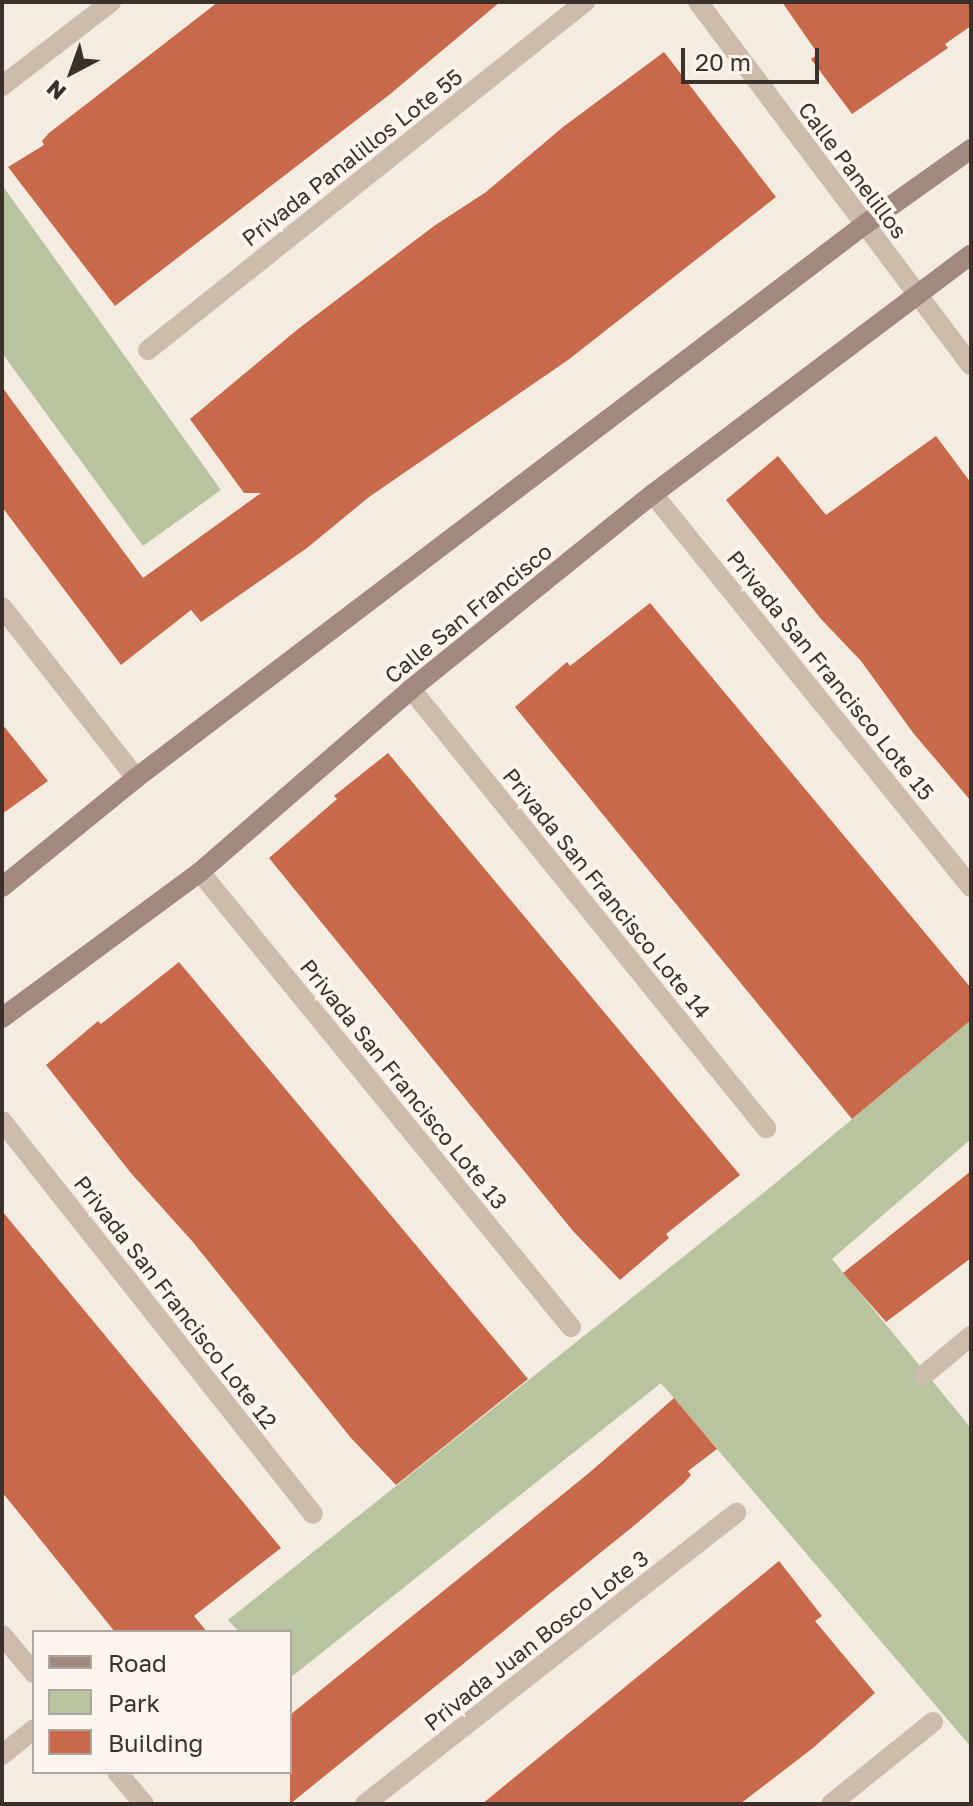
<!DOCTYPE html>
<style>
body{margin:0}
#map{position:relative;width:973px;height:1806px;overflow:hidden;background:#f4ebe1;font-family:"Golos Text",sans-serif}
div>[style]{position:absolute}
.green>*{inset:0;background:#b8c4a0}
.building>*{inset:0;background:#c8694b}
.street>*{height:20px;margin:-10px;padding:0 10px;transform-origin:10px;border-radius:10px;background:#cdbbac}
.secondary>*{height:20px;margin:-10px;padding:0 10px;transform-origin:10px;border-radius:10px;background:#a18a7d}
span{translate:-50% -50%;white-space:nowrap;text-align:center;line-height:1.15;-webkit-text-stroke:8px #fbf5ee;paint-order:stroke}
.street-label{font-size:22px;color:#3b302b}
.frame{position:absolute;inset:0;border:4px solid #3b302b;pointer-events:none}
.legend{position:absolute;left:32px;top:1630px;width:260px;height:144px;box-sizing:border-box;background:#fbf5ee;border:2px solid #aea6a0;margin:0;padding:10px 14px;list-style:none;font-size:24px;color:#3b302b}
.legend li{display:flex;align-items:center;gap:16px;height:40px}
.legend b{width:40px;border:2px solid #aea6a0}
.north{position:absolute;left:32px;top:32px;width:80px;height:80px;-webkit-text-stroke:6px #fbf5ee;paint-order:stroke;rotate:221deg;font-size:22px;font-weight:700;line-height:32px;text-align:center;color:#3b302b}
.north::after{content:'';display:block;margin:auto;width:28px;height:36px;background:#3b302b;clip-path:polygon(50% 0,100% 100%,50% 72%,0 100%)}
.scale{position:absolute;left:681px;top:48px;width:138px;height:36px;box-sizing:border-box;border:4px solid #3b302b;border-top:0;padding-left:10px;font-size:24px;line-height:28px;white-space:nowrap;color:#3b302b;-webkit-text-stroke:6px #fbf5ee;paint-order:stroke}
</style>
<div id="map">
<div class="green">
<i style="clip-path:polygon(2px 185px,221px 490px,143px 546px,2px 353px)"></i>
<i style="clip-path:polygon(971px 1020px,971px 1139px,832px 1259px,971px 1428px,971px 1747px,661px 1383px,290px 1678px,290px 1632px,239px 1632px,228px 1620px,772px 1186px)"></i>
</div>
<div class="building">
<i style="clip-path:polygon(218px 2px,500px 2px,389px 95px,115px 306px,8px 167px,44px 145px,42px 141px,49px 133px)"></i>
<i style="clip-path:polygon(782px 2px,971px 2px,971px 26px,945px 44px,948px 48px,852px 114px,811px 59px,818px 54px)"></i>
<i style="clip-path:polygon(664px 52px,776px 197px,568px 360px,369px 497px,307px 548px,201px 622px,191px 610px,121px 665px,2px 507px,2px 387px,143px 578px,261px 493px,244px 493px,190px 419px,298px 329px,434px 226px,486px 192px,563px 127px)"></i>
<i style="clip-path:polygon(936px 436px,971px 483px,971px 801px,914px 734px,861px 661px,821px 619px,726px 500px,778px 456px,826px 515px)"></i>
<i style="clip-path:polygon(650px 603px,971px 988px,971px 1020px,852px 1119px,515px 707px,567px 662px,570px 666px)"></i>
<i style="clip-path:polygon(2px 724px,48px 781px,2px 814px)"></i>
<i style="clip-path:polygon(388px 753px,740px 1175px,666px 1234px,669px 1238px,620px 1280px,573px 1231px,269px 858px,337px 799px,334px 796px)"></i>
<i style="clip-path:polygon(179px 962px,528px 1379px,396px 1485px,351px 1438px,192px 1241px,130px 1172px,46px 1065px,98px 1021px,101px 1024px)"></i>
<i style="clip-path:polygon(971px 1171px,971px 1258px,886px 1322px,843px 1273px)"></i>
<i style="clip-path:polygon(2px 1211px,281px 1548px,194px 1616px,207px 1632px,115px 1632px,2px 1492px)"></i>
<i style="clip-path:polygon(674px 1398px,717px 1449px,688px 1471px,691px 1475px,684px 1483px,636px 1524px,290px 1804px,290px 1715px,589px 1473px)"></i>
<i style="clip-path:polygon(779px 1561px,822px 1616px,815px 1621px,875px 1693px,813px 1748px,740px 1804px,482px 1804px)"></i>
</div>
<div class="street">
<i style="left:698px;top:2px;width:454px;rotate:53.1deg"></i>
<i style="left:2px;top:86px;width:138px;rotate:-37.6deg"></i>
<i style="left:148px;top:350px;width:559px;rotate:-38.53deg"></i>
<i style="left:653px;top:494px;width:506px;rotate:51.02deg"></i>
<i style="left:2px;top:607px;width:217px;rotate:51.9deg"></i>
<i style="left:411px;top:689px;width:565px;rotate:51.04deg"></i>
<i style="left:200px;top:872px;width:587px;rotate:50.81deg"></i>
<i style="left:2px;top:1121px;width:501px;rotate:51.64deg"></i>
<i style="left:924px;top:1375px;width:61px;rotate:-39.7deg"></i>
<i style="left:2px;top:1635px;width:50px;rotate:49.9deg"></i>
<i style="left:2px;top:1755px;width:41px;rotate:-39.1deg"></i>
<i style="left:117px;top:1772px;width:42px;rotate:49.8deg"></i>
<i style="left:365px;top:1804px;width:472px;rotate:-38.1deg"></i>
<i style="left:831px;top:1804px;width:131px;rotate:-38.8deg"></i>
</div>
<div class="secondary">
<i style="left:2px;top:887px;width:173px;rotate:-39.1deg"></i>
<i style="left:136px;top:778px;width:914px;rotate:-37.22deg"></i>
<i style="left:864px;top:225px;width:131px;rotate:-35.4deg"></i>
<i style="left:2px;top:1018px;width:246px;rotate:-36.4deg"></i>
<i style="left:200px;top:872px;width:279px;rotate:-40.9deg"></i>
<i style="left:411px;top:689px;width:311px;rotate:-38.9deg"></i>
<i style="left:653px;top:494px;width:398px;rotate:-37deg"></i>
</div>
<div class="street-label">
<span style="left:352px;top:157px;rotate:-38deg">Privada Panalillos Lote 55</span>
<span style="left:853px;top:170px;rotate:53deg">Calle Panelillos</span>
<span style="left:468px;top:613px;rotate:-39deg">Calle San Francisco</span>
<span style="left:831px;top:675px;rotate:51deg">Privada San Francisco Lote 15</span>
<span style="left:607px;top:893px;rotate:51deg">Privada San Francisco Lote 14</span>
<span style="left:404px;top:1084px;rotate:51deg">Privada San Francisco Lote 13</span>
<span style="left:176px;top:1302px;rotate:52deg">Privada San Francisco Lote 12</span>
<span style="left:536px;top:1640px;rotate:-38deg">Privada Juan Bosco Lote 3</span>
</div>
<div class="frame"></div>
<ul class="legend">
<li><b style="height:10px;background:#a18a7d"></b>Road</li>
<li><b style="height:22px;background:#b8c4a0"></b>Park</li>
<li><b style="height:22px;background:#c8694b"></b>Building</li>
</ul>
<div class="north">N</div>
<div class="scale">20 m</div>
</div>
